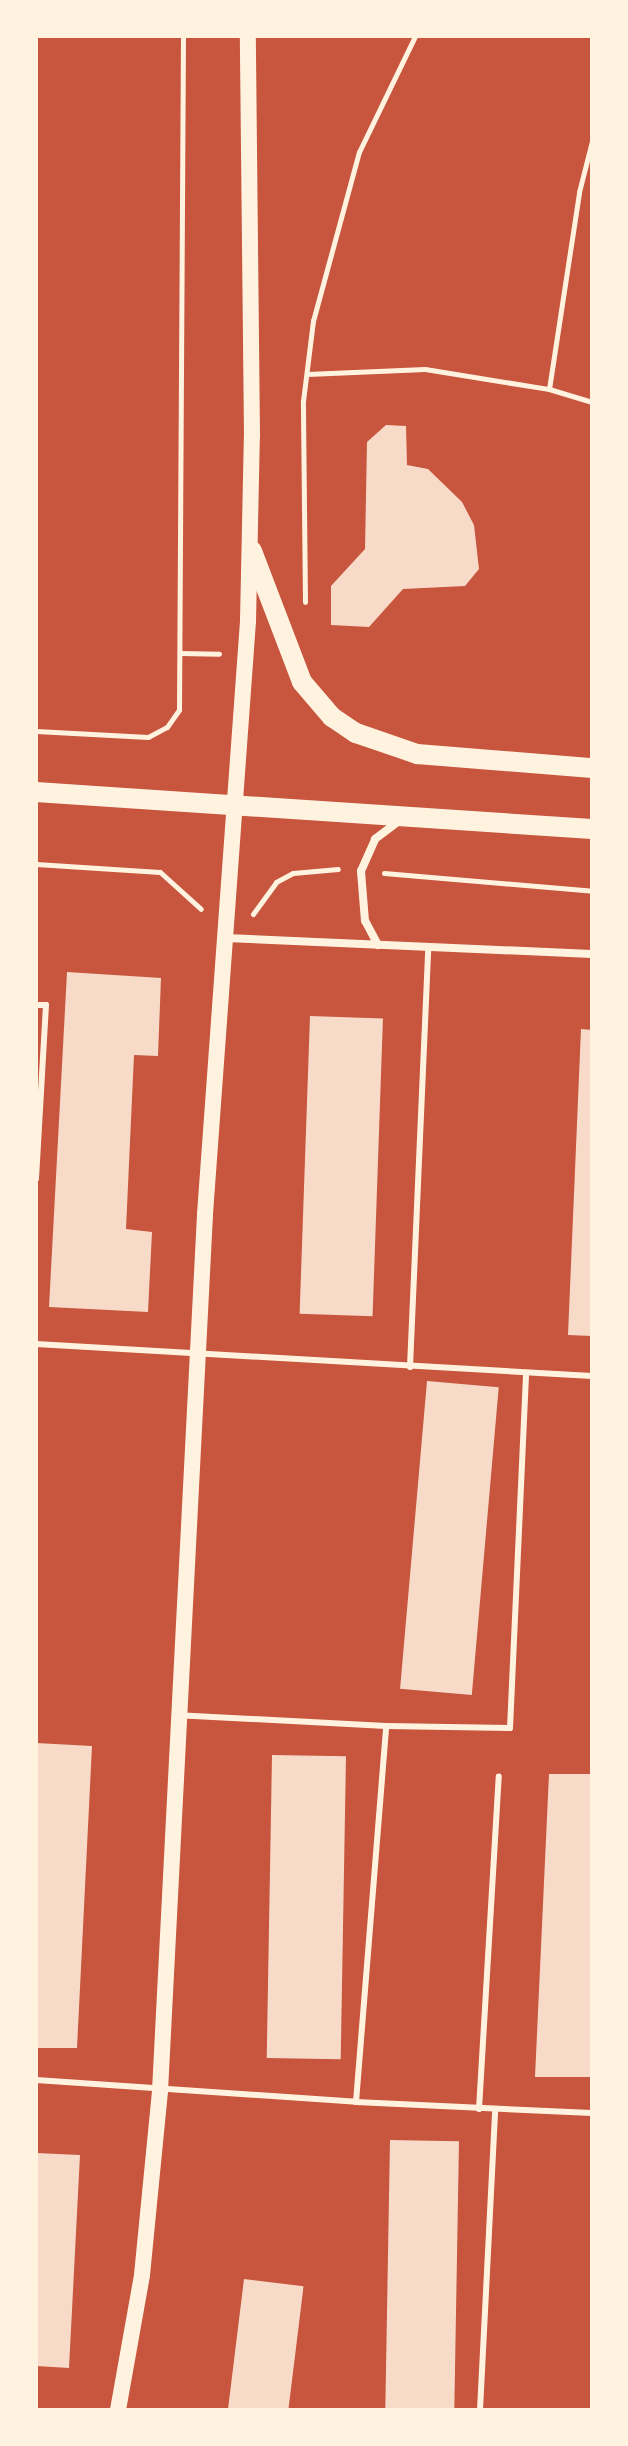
<!DOCTYPE html>
<style>
body{margin:0}
#map{position:relative;width:628px;height:2446px;overflow:hidden;background:#c8553d;font-family:Montserrat,sans-serif}
div>[style]{position:absolute}
.building>*{inset:0;background:#f7dbc8;transform-origin:0 0}
.path>*{height:5px;margin:-2.5px;padding:0 2.5px;transform-origin:2.5px;border-radius:2.5px;background:#fff3e0}
.service>*{height:6px;margin:-3px;padding:0 3px;transform-origin:3px;border-radius:3px;background:#fff3e0}
.minor>*{height:8px;margin:-4px;padding:0 4px;transform-origin:4px;border-radius:4px;background:#fff3e0}
.secondary>*{height:16px;margin:-8px;padding:0 8px;transform-origin:8px;border-radius:8px;background:#fff3e0}
.primary>*{height:20px;margin:-10px;padding:0 10px;transform-origin:10px;border-radius:10px;background:#fff3e0}
span{translate:-50% -50%;white-space:nowrap;text-align:center;line-height:1.15;-webkit-text-stroke:8px #fff3e0;paint-order:stroke}
.frame{position:absolute;inset:0;border:38px solid #fff3e0;pointer-events:none}
</style>
<div id="map">
<div class="building">
<i style="clip-path:polygon(386px 425px,406px 426px,407px 465px,428px 469px,462px 502px,474px 525px,479px 569px,465px 586px,403px 589px,369px 627px,331px 625px,331px 586px,365px 549px,367px 442px)"></i>
<i style="clip-path:polygon(67px 972px,161px 978px,158px 1056px,134px 1055px,126px 1229px,152px 1232px,148px 1312px,49px 1307px)"></i>
<i style="left:310px;top:1016px;width:73px;height:298px;rotate:2deg"></i>
<i style="clip-path:polygon(581px 1029px,592px 1030px,592px 1336px,568px 1335px)"></i>
<i style="left:427px;top:1381px;width:72px;height:309px;rotate:5deg"></i>
<i style="clip-path:polygon(36px 1743px,92px 1746px,77px 2048px,36px 2048px)"></i>
<i style="left:272px;top:1755px;width:74px;height:303px;rotate:1deg"></i>
<i style="clip-path:polygon(549px 1774px,592px 1774px,592px 2077px,535px 2077px)"></i>
<i style="left:390px;top:2140px;width:69px;height:270px;rotate:1deg"></i>
<i style="clip-path:polygon(36px 2153px,80px 2155px,69px 2368px,36px 2366px)"></i>
<i style="left:244px;top:2279px;width:60px;height:132px;rotate:7deg"></i>
</div>
<div class="path">
<i style="left:307px;top:374px;width:118px;rotate:-2.4deg"></i>
<i style="left:425px;top:369px;width:126px;rotate:9.2deg"></i>
<i style="left:549px;top:389px;width:45px;rotate:16.8deg"></i>
<i style="left:549px;top:389px;width:199px;rotate:-81.3deg"></i>
<i style="left:579px;top:192px;width:53px;rotate:-75.7deg"></i>
<i style="left:305px;top:602px;width:201px;rotate:-90.6deg"></i>
<i style="left:303px;top:401px;width:81px;rotate:-82.9deg"></i>
<i style="left:313px;top:321px;width:175px;rotate:-74.8deg"></i>
<i style="left:359px;top:152px;width:129px;rotate:-64.2deg"></i>
<i style="left:180px;top:653px;width:39px;rotate:1deg"></i>
<i style="left:36px;top:731px;width:112px;rotate:3.1deg"></i>
<i style="left:148px;top:737px;width:21px;rotate:-28deg"></i>
<i style="left:167px;top:727px;width:21px;rotate:-55deg"></i>
<i style="left:179px;top:710px;width:674px;rotate:-89.66deg"></i>
<i style="left:36px;top:864px;width:124px;rotate:3.7deg"></i>
<i style="left:160px;top:872px;width:55px;rotate:42.1deg"></i>
<i style="left:384px;top:873px;width:209px;rotate:4.9deg"></i>
<i style="left:253px;top:914px;width:39px;rotate:-54deg"></i>
<i style="left:276px;top:882px;width:19px;rotate:-28deg"></i>
<i style="left:293px;top:873px;width:45px;rotate:-5.1deg"></i>
</div>
<div class="service">
<i style="left:36px;top:1005px;width:10px"></i>
<i style="left:46px;top:1005px;width:174px;rotate:93.3deg"></i>
<i style="left:36px;top:1344px;width:557px;rotate:3.29deg"></i>
<i style="left:410px;top:1367px;width:419px;rotate:-87.5deg"></i>
<i style="left:386px;top:1726px;width:124px;rotate:0.9deg"></i>
<i style="left:510px;top:1728px;width:355px;rotate:-87.4deg"></i>
<i style="left:36px;top:2080px;width:321px;rotate:3.9deg"></i>
<i style="left:356px;top:2102px;width:377px;rotate:-85.4deg"></i>
<i style="left:386px;top:1726px;width:207px;rotate:-177deg"></i>
<i style="left:356px;top:2102px;width:236px;rotate:2.7deg"></i>
<i style="left:479px;top:2109px;width:333px;rotate:-86.6deg"></i>
<i style="left:480px;top:2410px;width:300px;rotate:-87.1deg"></i>
</div>
<div class="minor">
<i style="left:225px;top:938px;width:367px;rotate:2.5deg"></i>
<i style="left:378px;top:945px;width:27px;rotate:-118deg"></i>
<i style="left:365px;top:921px;width:50px;rotate:-94.6deg"></i>
<i style="left:361px;top:871px;width:35px;rotate:-66deg"></i>
<i style="left:375px;top:839px;width:30px;rotate:-37deg"></i>
</div>
<div class="secondary">
<i style="left:118px;top:2410px;width:137px;rotate:-79.9deg"></i>
<i style="left:142px;top:2275px;width:185px;rotate:-84.4deg"></i>
<i style="left:160px;top:2091px;width:878px;rotate:-87.06deg"></i>
<i style="left:205px;top:1214px;width:595px;rotate:-85.85deg"></i>
<i style="left:248px;top:621px;width:185px;rotate:-88.8deg"></i>
<i style="left:252px;top:436px;width:400px;rotate:-90.6deg"></i>
</div>
<div class="primary">
<i style="left:252px;top:551px;width:140px;rotate:69.1deg"></i>
<i style="left:302px;top:682px;width:46px;rotate:49.4deg"></i>
<i style="left:332px;top:717px;width:29px;rotate:34deg"></i>
<i style="left:356px;top:733px;width:65px;rotate:19deg"></i>
<i style="left:417px;top:754px;width:176px;rotate:4.6deg"></i>
<i style="left:36px;top:792px;width:557px;rotate:3.81deg"></i>
</div>
<div class="frame"></div>
</div>
